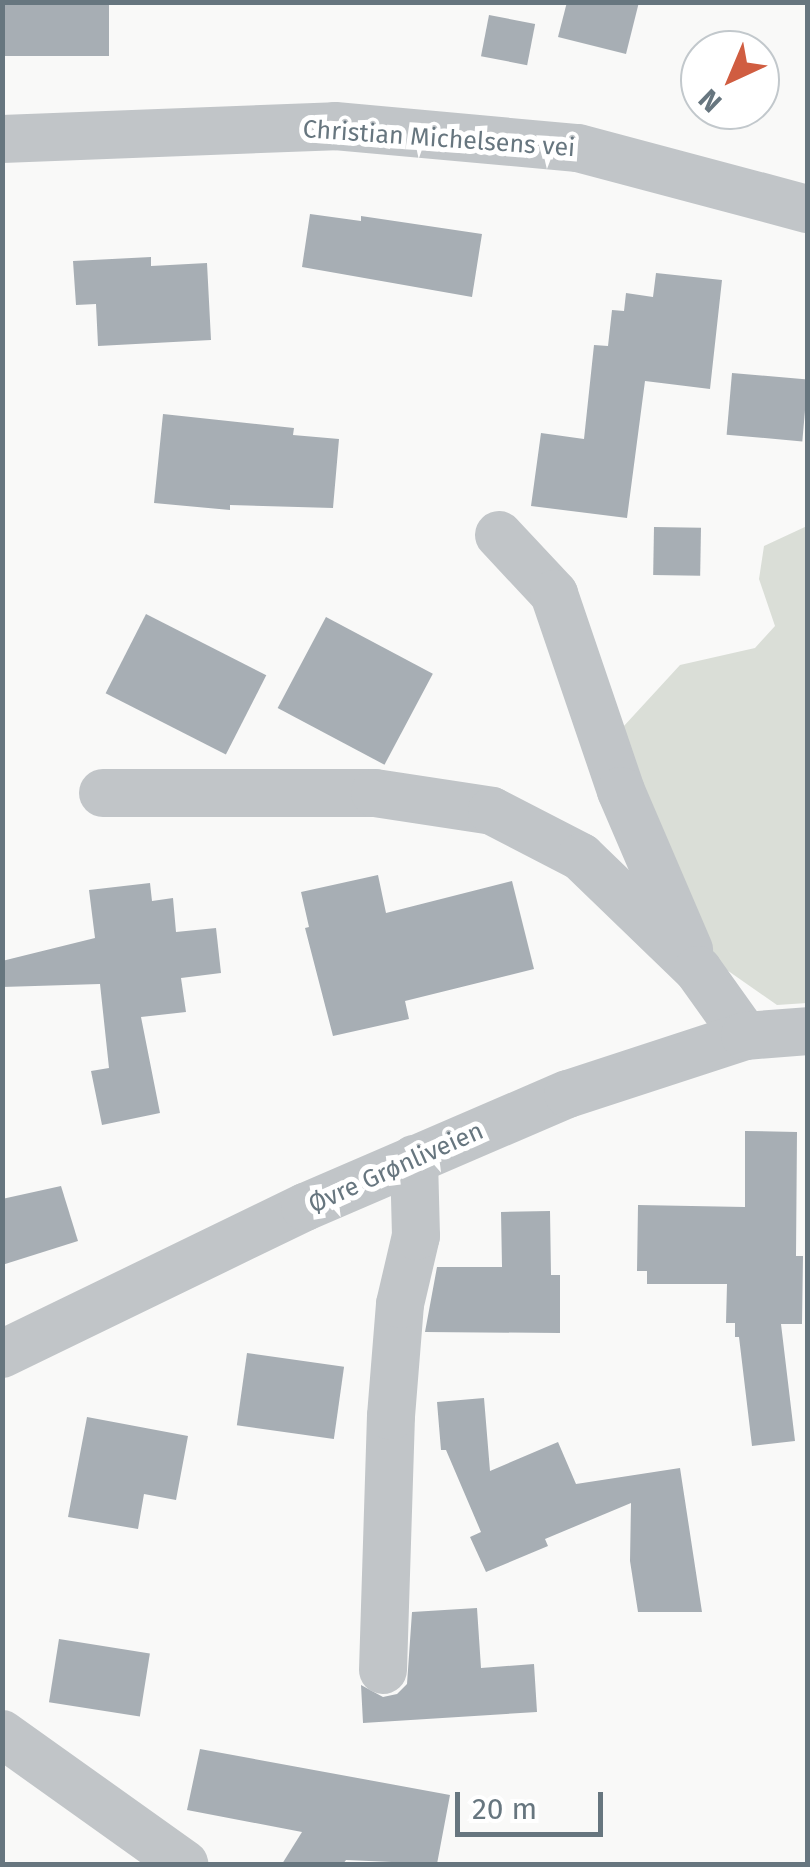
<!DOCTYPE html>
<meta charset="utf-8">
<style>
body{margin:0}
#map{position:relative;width:810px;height:1867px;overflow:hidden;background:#f9f9f8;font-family:"Fira Sans",sans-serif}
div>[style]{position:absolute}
.green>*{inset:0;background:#daded7}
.building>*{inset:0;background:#a7aeb4;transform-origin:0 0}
.minor>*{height:48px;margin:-24px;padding:0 24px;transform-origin:24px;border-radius:24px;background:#c1c5c8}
span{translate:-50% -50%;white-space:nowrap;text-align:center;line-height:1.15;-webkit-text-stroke:10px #fff;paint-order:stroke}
.street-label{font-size:25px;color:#67767f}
.frame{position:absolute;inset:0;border:5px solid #67767f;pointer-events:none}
.north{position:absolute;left:680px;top:30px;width:100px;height:100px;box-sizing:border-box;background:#fff;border:2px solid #c2c8cc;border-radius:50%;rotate:224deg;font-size:28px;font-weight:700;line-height:40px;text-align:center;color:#67767f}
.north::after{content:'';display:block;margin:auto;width:35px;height:45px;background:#d05d41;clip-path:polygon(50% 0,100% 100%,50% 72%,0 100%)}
.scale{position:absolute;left:455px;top:1792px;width:148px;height:45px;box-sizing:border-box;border:5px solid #67767f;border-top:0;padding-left:12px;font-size:30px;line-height:35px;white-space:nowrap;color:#67767f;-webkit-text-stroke:8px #fff;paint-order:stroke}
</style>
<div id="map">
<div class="green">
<i style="clip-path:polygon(807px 526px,807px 1003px,777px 1005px,714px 961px,654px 835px,623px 727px,680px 665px,755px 648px,775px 626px,759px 579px,764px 546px)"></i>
</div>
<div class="building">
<i style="left:2px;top:2px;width:107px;height:54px"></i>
<i style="clip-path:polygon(567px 2px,639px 2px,626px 54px,558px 37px)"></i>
<i style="left:489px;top:15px;width:47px;height:42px;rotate:11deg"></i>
<i style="clip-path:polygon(310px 214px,361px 221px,361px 216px,482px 234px,472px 297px,302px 267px)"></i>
<i style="clip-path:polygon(151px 257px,151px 266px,207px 263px,211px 340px,98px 346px,96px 304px,76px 305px,73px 261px)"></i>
<i style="clip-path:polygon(656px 273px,722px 280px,710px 389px,645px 381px,627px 518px,531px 506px,541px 433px,584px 439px,594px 345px,608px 346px,612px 310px,624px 311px,626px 293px,653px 297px)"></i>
<i style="left:732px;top:373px;width:76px;height:62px;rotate:5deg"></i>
<i style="clip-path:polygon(163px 414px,294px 428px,293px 435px,339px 439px,333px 508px,230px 505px,230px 510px,154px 503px)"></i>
<i style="left:654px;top:527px;width:47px;height:48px;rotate:1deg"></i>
<i style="left:146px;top:614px;width:135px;height:89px;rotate:27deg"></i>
<i style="left:326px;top:617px;width:121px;height:103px;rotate:28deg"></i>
<i style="clip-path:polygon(378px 875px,386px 913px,512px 881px,534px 969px,405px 1001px,409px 1019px,333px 1036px,305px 928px,309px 927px,301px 892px)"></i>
<i style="clip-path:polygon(150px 883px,152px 901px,173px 898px,176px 932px,216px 928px,221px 973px,181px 978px,186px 1012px,141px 1017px,160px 1113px,102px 1125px,91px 1071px,109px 1068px,100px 984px,2px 987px,2px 961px,95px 938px,89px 890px)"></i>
<i style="clip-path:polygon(745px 1131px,797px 1132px,796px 1256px,803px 1256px,802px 1324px,781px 1324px,795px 1441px,752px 1446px,739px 1337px,735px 1337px,735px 1323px,726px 1323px,727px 1284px,647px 1284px,647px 1271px,637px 1271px,638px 1205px,745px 1207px)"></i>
<i style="clip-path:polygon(61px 1186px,78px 1241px,2px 1265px,2px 1199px)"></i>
<i style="clip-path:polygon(550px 1211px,551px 1275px,560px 1275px,560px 1333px,425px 1332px,437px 1267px,502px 1267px,501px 1212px)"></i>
<i style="left:247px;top:1353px;width:98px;height:73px;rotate:8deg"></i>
<i style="clip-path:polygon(484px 1398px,490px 1471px,558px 1442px,576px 1484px,680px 1468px,702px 1612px,638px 1612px,630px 1561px,631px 1503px,545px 1539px,548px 1546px,486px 1572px,470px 1537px,481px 1532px,446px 1450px,441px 1450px,437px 1402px)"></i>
<i style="clip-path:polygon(87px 1417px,188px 1436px,176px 1500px,144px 1494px,138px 1529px,68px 1517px)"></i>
<i style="clip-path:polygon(477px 1608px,481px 1668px,534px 1664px,537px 1712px,363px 1723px,361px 1685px,383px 1697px,397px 1694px,407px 1684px,412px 1612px)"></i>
<i style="left:59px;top:1639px;width:92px;height:64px;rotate:9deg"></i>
<i style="clip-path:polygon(200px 1749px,450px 1795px,437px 1864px,346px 1860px,343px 1864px,282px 1864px,302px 1832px,187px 1810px)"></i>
</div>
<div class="minor">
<i style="left:2px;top:139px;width:333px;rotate:-2.2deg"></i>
<i style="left:335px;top:126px;width:244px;rotate:5.2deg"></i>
<i style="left:578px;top:148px;width:238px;rotate:14.9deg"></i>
<i style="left:499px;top:535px;width:81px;rotate:47deg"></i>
<i style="left:554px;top:594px;width:208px;rotate:71.2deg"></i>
<i style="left:621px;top:791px;width:173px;rotate:66.8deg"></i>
<i style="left:103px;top:793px;width:272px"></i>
<i style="left:375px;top:793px;width:118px;rotate:8.7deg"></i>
<i style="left:492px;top:811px;width:100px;rotate:27.3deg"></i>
<i style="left:581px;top:857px;width:163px;rotate:44deg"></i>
<i style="left:698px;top:970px;width:81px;rotate:54.5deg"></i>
<i style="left:2px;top:1354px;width:337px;rotate:-25.9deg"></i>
<i style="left:305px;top:1207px;width:286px;rotate:-23.3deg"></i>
<i style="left:568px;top:1094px;width:186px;rotate:-18.1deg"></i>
<i style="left:745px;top:1036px;width:63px;rotate:-4.5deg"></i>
<i style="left:383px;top:1670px;width:254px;rotate:-88.2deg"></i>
<i style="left:391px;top:1416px;width:112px;rotate:-85.4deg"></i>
<i style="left:400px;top:1304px;width:70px;rotate:-76.8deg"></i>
<i style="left:416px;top:1236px;width:77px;rotate:-91.5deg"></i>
<i style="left:2px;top:1734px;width:224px;rotate:35.5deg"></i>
</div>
<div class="street-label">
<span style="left:439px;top:139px;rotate:4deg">Christian Michelsens vei</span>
<span style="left:396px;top:1168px;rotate:-24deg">Øvre Grønliveien</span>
</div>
<div class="frame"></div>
<div class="north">N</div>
<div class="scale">20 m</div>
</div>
